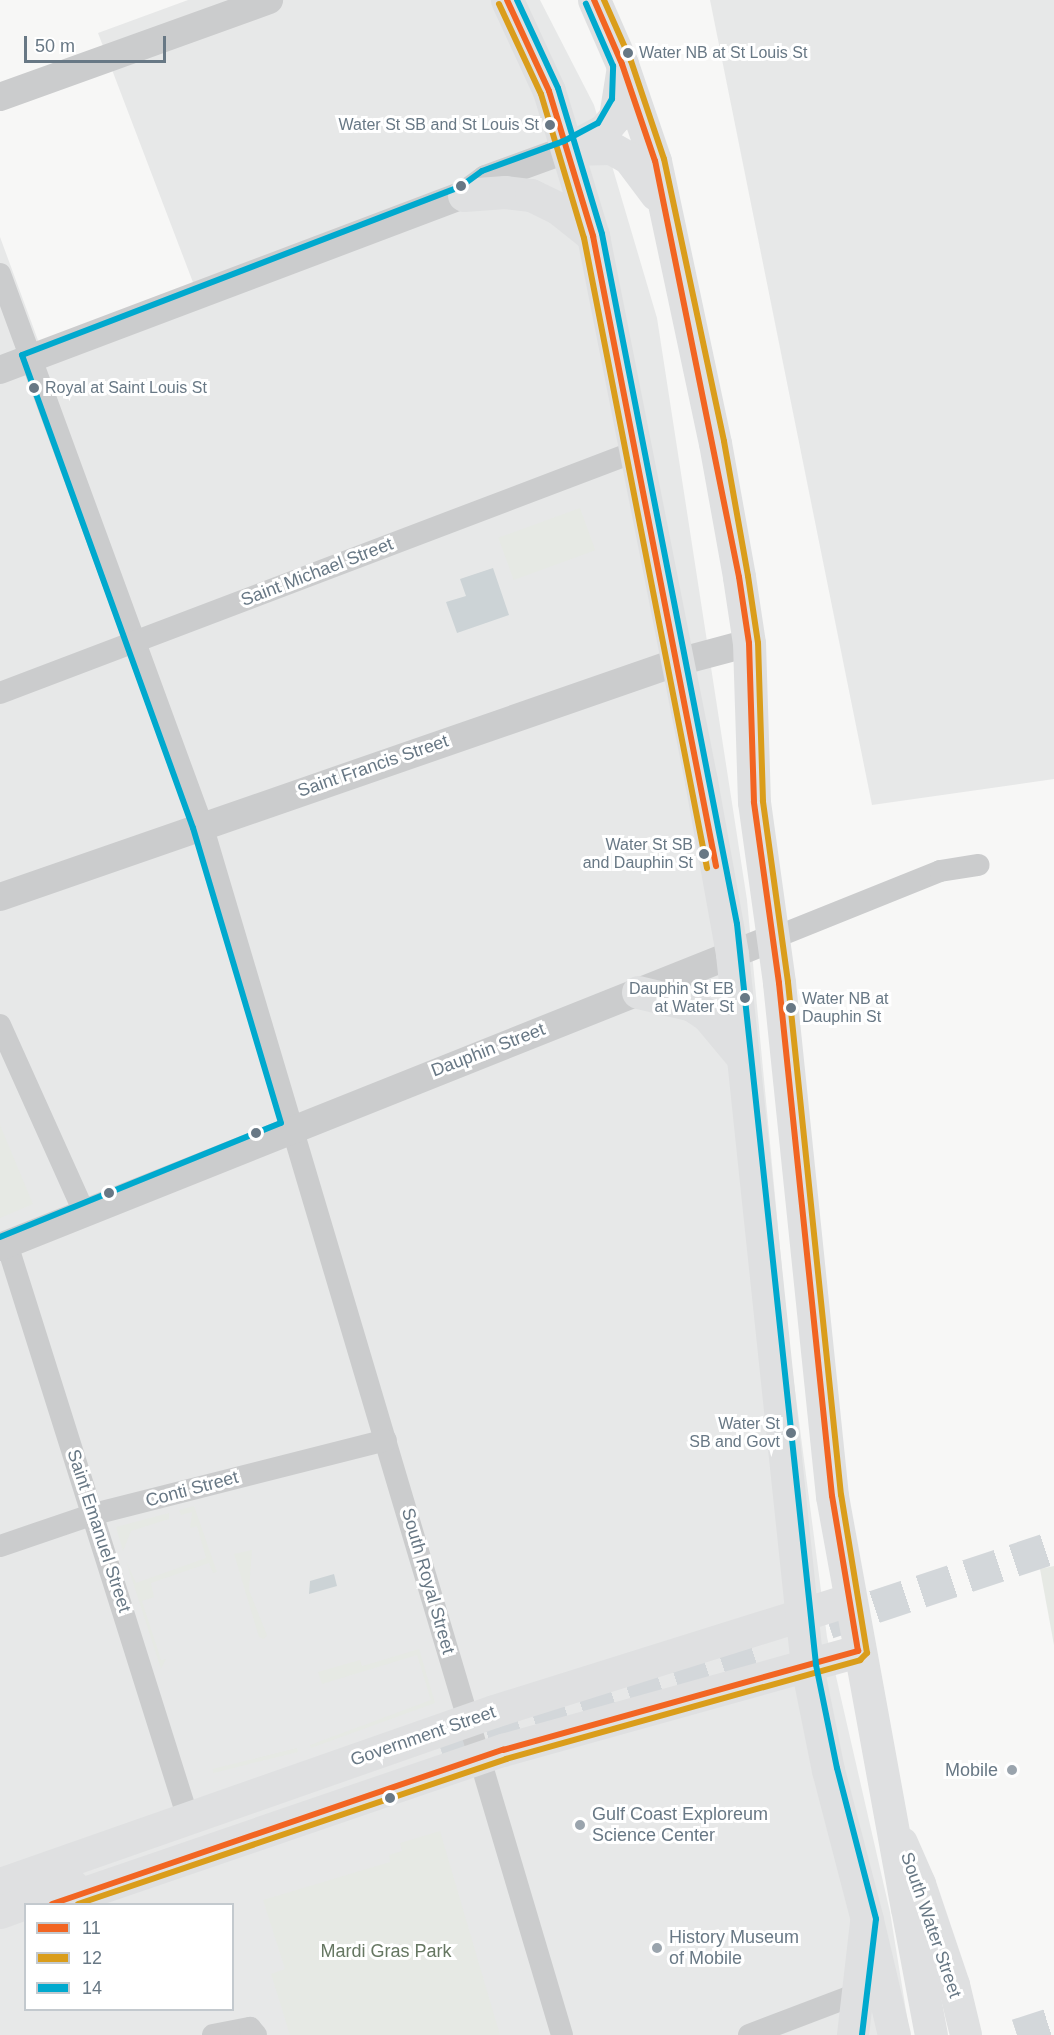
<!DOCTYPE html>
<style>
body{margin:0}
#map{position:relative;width:1054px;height:2035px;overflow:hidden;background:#f7f7f6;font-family:Arial,sans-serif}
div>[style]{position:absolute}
.built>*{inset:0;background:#e7e8e8}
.green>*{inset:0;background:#e6e9e4;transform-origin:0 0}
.water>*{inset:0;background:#ccd3d6}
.primary-tunnel>*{height:33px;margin-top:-16.5px;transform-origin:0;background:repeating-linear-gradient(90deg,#d3d7da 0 33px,transparent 0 49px)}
.motorway-tunnel>*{height:33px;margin-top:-16.5px;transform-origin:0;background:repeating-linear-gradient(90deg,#d3d7da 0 33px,transparent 0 49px)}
.minor>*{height:22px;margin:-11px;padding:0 11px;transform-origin:11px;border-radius:11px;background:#cbcccd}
.tertiary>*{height:28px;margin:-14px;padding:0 14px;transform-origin:14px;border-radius:14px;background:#cbcccd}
.secondary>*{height:32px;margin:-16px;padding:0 16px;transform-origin:16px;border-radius:16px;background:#dfe0e1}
.primary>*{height:33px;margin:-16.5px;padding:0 16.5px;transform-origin:16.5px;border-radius:16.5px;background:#dfe0e1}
.trunk>*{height:33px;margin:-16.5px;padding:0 16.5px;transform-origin:16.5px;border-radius:16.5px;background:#dfe0e1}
.motorway>*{height:33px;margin:-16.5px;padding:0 16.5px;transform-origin:16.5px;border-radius:16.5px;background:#dfe0e1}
.bus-1>*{height:6px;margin:-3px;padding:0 3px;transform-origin:3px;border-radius:3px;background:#f26522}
.bus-2>*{height:6px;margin:-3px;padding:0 3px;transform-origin:3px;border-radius:3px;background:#da9d1b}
.bus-3>*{height:6px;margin:-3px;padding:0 3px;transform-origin:3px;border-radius:3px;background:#00a9ce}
.dots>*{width:16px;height:16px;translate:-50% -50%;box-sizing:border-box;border:3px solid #fff;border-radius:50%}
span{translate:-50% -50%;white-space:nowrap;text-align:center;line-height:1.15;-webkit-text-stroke:6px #fff;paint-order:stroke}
.bus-label{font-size:16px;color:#687885}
.left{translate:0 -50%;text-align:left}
.right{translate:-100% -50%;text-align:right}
.street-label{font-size:18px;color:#687885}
.poi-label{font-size:18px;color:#687885}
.park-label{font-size:18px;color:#667762}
.legend{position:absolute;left:24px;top:1903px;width:210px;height:108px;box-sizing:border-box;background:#fff;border:2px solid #c3c9ce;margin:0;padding:8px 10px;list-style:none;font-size:18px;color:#687885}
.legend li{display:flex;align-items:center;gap:12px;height:30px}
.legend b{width:30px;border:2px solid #c3c9ce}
.scale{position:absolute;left:24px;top:36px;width:142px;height:27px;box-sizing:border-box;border:3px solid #687885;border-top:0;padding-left:8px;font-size:18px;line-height:21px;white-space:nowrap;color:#687885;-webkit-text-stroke:4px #fff;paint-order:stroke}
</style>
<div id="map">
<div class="built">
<i style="clip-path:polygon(evenodd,188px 0,540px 0,594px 105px,657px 318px,747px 900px,789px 1344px,827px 1637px,890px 1912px,910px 2035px,0 2035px,0 237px,39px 343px,194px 285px,98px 33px,188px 0,26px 1904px,232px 1904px,232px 2010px,26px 2010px,26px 1904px)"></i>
<i style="clip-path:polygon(710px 0,1054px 0,1054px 779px,872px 805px)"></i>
</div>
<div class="green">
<i style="left:580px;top:508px;width:45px;height:87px;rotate:70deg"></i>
<i style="clip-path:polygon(0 1125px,33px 1204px,0 1218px)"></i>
<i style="clip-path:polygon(194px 1506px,217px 1572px,213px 1573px,209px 1563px,151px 1583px,154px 1597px,142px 1601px,161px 1660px,166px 1659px,161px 1669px,126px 1561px,136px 1583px,206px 1558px,197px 1526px,190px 1528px,192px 1512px,181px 1515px,179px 1510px)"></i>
<i style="clip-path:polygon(169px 1513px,169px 1519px,131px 1531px,123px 1551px,116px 1527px)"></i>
<i style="clip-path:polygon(252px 1550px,249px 1590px,267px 1635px,264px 1639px,259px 1637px,234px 1554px)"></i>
<i style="clip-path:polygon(1054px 1566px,1054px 1645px,1040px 1569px)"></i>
<i style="clip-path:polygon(419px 1649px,435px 1703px,311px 1748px,310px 1745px,431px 1700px,417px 1655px,322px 1684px,318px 1672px,360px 1660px,362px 1666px,366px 1665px)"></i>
<i style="left:297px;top:1748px;width:4px;height:87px;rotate:76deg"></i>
<i style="clip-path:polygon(440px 1831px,500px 2035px,290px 2035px,271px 1974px,285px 1969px,263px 1900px,390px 1862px,389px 1855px,402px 1851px,400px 1843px)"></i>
</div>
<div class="water">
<i style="clip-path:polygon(493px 568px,509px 615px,457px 633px,446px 602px,466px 596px,460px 579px)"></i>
<i style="clip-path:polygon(334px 1574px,337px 1586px,309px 1594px,310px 1581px)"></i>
</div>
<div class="primary-tunnel">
<i style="left:828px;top:1622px;width:238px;rotate:-18.4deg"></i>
<i style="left:441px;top:1750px;width:332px;rotate:-18.3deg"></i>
</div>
<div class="motorway-tunnel">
<i style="left:1017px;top:2035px;width:39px;rotate:-18deg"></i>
</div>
<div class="minor">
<i style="left:0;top:274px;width:587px;rotate:69.87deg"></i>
<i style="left:202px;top:825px;width:1262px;rotate:73.43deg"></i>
<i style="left:0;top:693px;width:678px;rotate:-20.81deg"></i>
<i style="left:771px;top:939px;width:182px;rotate:-21.9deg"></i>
<i style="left:940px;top:871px;width:39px;rotate:-9deg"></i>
<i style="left:0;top:1025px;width:205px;rotate:65.8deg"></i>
<i style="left:7px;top:1244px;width:602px;rotate:72.5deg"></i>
<i style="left:0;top:1546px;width:99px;rotate:-18.8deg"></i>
<i style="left:94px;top:1514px;width:301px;rotate:-14.2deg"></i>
<i style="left:213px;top:2035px;width:38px;rotate:-11deg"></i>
<i style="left:250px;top:2028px;width:9px;rotate:49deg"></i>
<i style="left:749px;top:2035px;width:116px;rotate:-20.8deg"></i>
</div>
<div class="tertiary">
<i style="left:0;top:97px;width:286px;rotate:-19.8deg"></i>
<i style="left:0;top:370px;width:496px;rotate:-20.7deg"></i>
<i style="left:464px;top:195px;width:27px;rotate:-36deg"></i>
<i style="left:486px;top:179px;width:87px;rotate:-20.1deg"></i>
<i style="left:0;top:897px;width:718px;rotate:-19.12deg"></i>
<i style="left:678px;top:662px;width:73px;rotate:-15deg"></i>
<i style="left:0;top:1247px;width:830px;rotate:-21.78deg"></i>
</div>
<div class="secondary">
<i style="left:902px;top:1843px;width:45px;rotate:66.3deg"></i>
<i style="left:920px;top:1884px;width:107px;rotate:71.4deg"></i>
<i style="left:954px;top:1985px;width:51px;rotate:76.5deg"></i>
<i style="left:853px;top:2035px;width:113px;rotate:-83.4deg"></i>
</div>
<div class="primary">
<i style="left:0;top:1884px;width:523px;rotate:-19.3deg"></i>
<i style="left:494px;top:1711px;width:372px;rotate:-17.4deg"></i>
<i style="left:52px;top:1904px;width:477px;rotate:-18.9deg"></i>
<i style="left:503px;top:1750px;width:369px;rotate:-15.6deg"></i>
<i style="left:0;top:1912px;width:77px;rotate:-19.9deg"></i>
</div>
<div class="trunk">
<i style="left:507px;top:0;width:100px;rotate:65.2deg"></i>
<i style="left:549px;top:91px;width:152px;rotate:73.1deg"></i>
<i style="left:593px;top:236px;width:556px;rotate:78.79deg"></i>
<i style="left:701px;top:781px;width:176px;rotate:79.8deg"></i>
<i style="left:732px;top:954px;width:716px;rotate:83.99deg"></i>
<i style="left:807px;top:1666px;width:106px;rotate:78.6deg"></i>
<i style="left:828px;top:1770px;width:155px;rotate:75.4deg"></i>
<i style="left:594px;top:0;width:70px;rotate:66.4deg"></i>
<i style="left:622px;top:64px;width:102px;rotate:71.2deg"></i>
<i style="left:655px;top:161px;width:288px;rotate:78deg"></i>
<i style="left:715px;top:443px;width:136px;rotate:79.8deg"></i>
<i style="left:739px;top:577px;width:67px;rotate:81.4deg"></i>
<i style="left:749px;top:643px;width:159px;rotate:88.2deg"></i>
<i style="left:754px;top:802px;width:183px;rotate:82.1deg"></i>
<i style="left:779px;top:983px;width:516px;rotate:84.1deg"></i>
<i style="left:832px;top:1496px;width:419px;rotate:79.7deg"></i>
<i style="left:572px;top:147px;width:36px;rotate:-28deg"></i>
<i style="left:604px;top:130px;width:17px;rotate:-50deg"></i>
<i style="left:615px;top:117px;width:45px;rotate:-81deg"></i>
<i style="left:568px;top:149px;width:43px;rotate:-1.3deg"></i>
<i style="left:611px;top:148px;width:21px;rotate:29deg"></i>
<i style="left:629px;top:158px;width:45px;rotate:53.1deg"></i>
<i style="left:464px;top:195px;width:41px;rotate:-4.2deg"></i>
<i style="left:505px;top:192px;width:26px;rotate:7deg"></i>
<i style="left:531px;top:195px;width:30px;rotate:26deg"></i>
<i style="left:558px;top:208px;width:45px;rotate:38.7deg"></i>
<i style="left:638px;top:992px;width:56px;rotate:13.5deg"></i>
<i style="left:692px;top:1005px;width:18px;rotate:34deg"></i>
<i style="left:707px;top:1015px;width:56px;rotate:50.1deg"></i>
</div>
<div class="motorway">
<i style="left:907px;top:1908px;width:129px;rotate:79.3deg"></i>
<i style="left:867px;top:1920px;width:118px;rotate:76.8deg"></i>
</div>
<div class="bus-1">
<i style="left:507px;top:0;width:100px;rotate:65.2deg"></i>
<i style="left:549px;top:91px;width:152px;rotate:73.1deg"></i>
<i style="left:593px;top:236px;width:642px;rotate:78.95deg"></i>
<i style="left:52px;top:1904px;width:477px;rotate:-18.9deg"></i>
<i style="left:503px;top:1750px;width:369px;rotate:-15.6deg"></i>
<i style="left:858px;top:1651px;width:157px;rotate:-99.5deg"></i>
<i style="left:832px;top:1496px;width:516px;rotate:-95.9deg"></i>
<i style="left:779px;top:983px;width:183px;rotate:-97.9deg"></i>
<i style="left:754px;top:802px;width:159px;rotate:-91.8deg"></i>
<i style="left:749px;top:643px;width:67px;rotate:-98.6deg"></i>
<i style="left:739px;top:577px;width:424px;rotate:-101.4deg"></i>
<i style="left:655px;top:161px;width:102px;rotate:-108.8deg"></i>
<i style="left:622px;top:64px;width:70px;rotate:-113.6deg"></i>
</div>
<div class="bus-2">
<i style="left:499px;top:4px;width:99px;rotate:65deg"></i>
<i style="left:541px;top:94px;width:150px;rotate:73.4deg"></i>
<i style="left:584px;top:238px;width:642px;rotate:78.95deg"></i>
<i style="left:78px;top:1904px;width:452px;rotate:-18.7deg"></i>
<i style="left:506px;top:1759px;width:368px;rotate:-15.6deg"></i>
<i style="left:860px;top:1660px;width:10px;rotate:-45deg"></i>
<i style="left:867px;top:1653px;width:160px;rotate:-99.3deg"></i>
<i style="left:841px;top:1495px;width:516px;rotate:-95.9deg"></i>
<i style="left:788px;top:982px;width:183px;rotate:-97.9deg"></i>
<i style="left:763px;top:801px;width:158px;rotate:-91.8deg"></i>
<i style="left:758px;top:643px;width:68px;rotate:-98.5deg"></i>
<i style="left:748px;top:576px;width:137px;rotate:-100.1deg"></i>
<i style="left:724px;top:441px;width:288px;rotate:-102deg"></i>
<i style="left:664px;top:159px;width:103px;rotate:-108.6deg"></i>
<i style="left:631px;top:61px;width:67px;rotate:-113.9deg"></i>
</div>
<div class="bus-3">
<i style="left:517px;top:0;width:97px;rotate:65deg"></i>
<i style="left:558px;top:88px;width:152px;rotate:73.2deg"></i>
<i style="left:602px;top:234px;width:703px;rotate:78.93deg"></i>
<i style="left:737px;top:924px;width:745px;rotate:83.91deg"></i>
<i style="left:816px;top:1665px;width:105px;rotate:78.5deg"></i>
<i style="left:837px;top:1768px;width:156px;rotate:75.5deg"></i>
<i style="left:876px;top:1919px;width:117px;rotate:96.9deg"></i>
<i style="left:0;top:1237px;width:303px;rotate:-22.1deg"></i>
<i style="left:281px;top:1123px;width:308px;rotate:-106.6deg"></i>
<i style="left:193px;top:828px;width:503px;rotate:-109.88deg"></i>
<i style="left:22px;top:355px;width:469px;rotate:-21deg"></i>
<i style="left:460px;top:187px;width:27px;rotate:-36deg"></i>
<i style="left:482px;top:171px;width:87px;rotate:-20.1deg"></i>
<i style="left:564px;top:141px;width:38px;rotate:-28deg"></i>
<i style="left:598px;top:123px;width:28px;rotate:-60deg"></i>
<i style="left:612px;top:99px;width:33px;rotate:-88deg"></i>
<i style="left:613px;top:66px;width:68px;rotate:-113.5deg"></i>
</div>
<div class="dots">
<i style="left:628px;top:53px;background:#687885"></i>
<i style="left:550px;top:125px;background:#687885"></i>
<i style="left:461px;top:186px;background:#687885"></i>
<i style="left:34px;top:388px;background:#687885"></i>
<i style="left:704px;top:854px;background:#687885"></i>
<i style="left:745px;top:998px;background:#687885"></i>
<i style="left:791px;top:1008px;background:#687885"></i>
<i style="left:256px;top:1133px;background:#687885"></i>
<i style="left:109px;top:1193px;background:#687885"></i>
<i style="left:791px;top:1433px;background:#687885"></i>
<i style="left:1012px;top:1770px;background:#9aa4ad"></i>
<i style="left:390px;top:1798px;background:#687885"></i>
<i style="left:580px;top:1825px;background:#9aa4ad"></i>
<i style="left:657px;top:1948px;background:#9aa4ad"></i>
</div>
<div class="bus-label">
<span class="left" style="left:639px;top:53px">Water NB at St Louis St</span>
<span class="right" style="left:539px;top:125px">Water St SB and St Louis St</span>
<span class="left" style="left:45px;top:388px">Royal at Saint Louis St</span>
<span class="right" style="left:693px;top:854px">Water St SB<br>and Dauphin St</span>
<span class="right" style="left:734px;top:998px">Dauphin St EB<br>at Water St</span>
<span class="left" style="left:802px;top:1008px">Water NB at<br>Dauphin St</span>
<span class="right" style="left:780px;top:1433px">Water St<br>SB and Govt</span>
</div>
<div class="street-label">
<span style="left:317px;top:572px;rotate:-21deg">Saint Michael Street</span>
<span style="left:373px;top:766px;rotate:-19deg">Saint Francis Street</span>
<span style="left:488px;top:1050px;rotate:-21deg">Dauphin Street</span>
<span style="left:192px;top:1489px;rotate:-15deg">Conti Street</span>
<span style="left:99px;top:1531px;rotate:72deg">Saint Emanuel Street</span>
<span style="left:428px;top:1581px;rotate:74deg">South Royal Street</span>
<span style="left:423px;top:1736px;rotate:-19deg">Government Street</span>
<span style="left:931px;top:1925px;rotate:71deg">South Water Street</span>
</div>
<div class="poi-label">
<span class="right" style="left:998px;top:1770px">Mobile</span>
<span class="left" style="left:592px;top:1825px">Gulf Coast Exploreum<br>Science Center</span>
<span class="left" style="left:669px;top:1948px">History Museum<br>of Mobile</span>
</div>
<div class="park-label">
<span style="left:386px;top:1951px">Mardi Gras Park</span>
</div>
<ul class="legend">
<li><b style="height:8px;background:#f26522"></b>11</li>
<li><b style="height:8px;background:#da9d1b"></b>12</li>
<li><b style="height:8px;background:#00a9ce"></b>14</li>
</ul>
<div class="scale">50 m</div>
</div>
